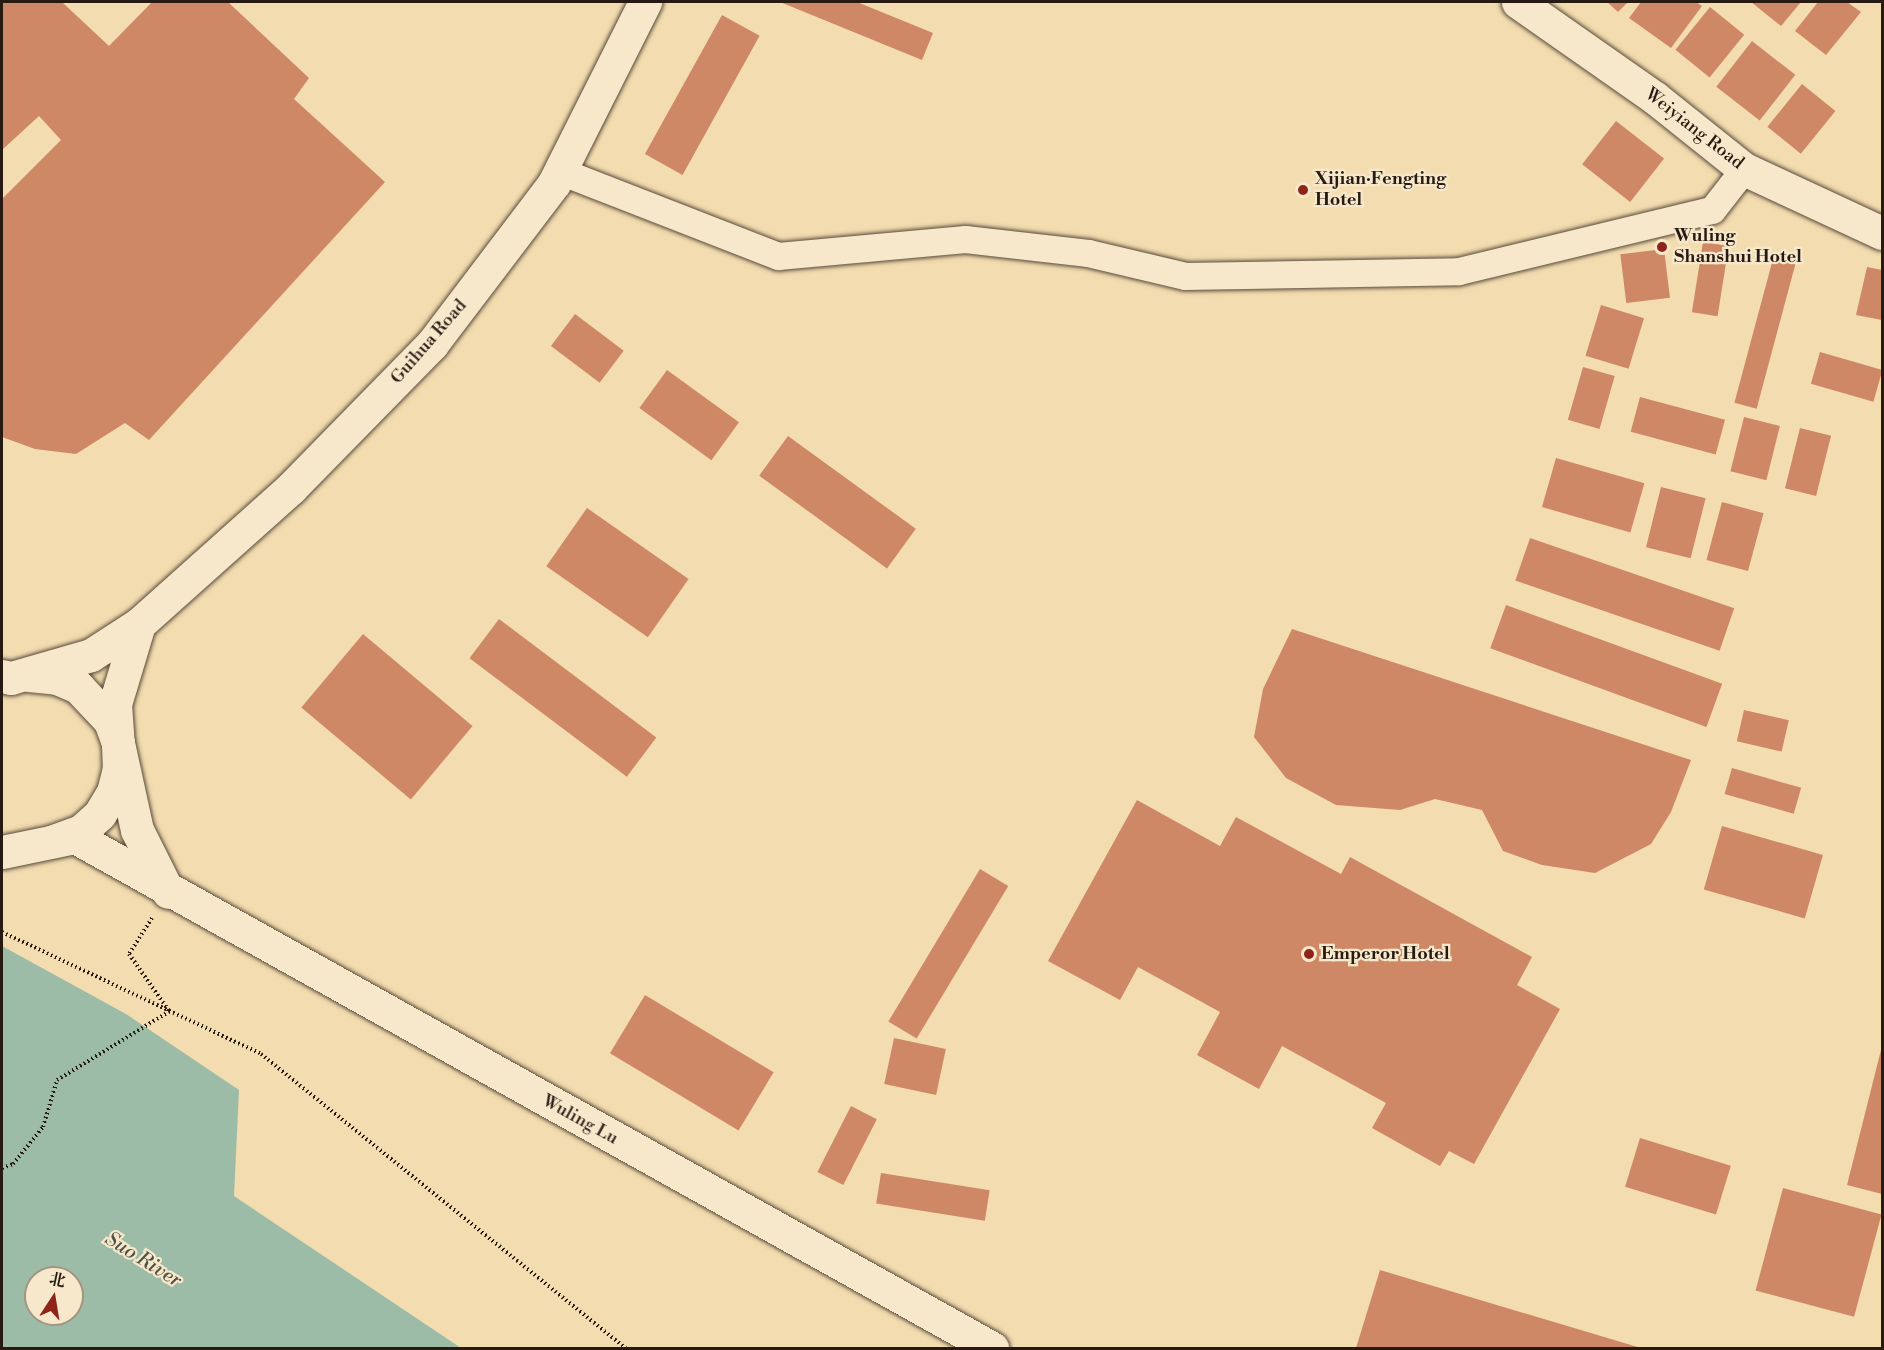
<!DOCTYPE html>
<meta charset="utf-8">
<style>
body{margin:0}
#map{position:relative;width:1884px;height:1350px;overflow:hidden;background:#f3dcaf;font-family:"Libre Bodoni","Noto Serif SC",serif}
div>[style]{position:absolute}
.water>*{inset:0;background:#9cbca8}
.building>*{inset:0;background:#cf8865;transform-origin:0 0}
.path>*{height:4px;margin-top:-2px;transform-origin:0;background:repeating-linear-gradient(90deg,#261a13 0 1.5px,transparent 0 4.5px)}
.roads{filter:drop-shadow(0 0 2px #594a3a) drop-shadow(0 0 2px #594a3a)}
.street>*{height:27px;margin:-13.5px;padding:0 13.5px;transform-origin:13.5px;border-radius:13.5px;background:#f7e8cb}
.secondary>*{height:33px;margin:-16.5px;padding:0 16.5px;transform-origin:16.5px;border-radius:16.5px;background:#f7e8cb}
.dots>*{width:16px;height:16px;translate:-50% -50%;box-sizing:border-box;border:3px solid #f7e8cb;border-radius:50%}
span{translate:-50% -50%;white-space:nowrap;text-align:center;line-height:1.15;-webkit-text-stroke:4.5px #f7e8cb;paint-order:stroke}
.street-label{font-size:18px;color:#261a13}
.poi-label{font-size:18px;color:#261a13;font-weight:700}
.left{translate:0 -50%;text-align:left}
.water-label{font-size:20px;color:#4f5347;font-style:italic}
.frame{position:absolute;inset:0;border:3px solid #261a13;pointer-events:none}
.north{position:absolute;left:24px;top:1266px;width:60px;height:60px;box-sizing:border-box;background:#f7e8cb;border:2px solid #a39681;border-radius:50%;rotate:12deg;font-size:16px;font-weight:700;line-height:24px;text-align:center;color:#261a13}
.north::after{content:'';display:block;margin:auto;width:21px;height:27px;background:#8f2418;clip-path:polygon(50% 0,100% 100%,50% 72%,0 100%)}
</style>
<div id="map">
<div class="water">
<i style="clip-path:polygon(evenodd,2px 946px,126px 1014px,239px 1090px,234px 1196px,461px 1348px,2px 1348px,2px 946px,36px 1278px,72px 1278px,72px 1314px,36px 1314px,36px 1278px)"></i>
</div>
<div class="building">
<i style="clip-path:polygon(2px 2px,62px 2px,109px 46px,152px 2px,228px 2px,309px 78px,294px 99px,385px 182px,149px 440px,125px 423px,76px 454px,35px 449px,2px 437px,2px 199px,61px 140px,39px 116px,2px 150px)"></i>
<i style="clip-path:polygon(780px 2px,857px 2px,933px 33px,922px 60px)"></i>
<i style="clip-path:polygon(1607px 2px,1628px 2px,1618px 12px)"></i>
<i style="clip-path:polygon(1641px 2px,1696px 2px,1702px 6px,1671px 48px,1629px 18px)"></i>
<i style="clip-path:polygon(1751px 2px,1801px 2px,1781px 26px)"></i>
<i style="clip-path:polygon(1818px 2px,1847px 2px,1861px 12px,1826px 55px,1795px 31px)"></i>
<i style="left:1710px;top:7px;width:44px;height:55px;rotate:39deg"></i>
<i style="left:722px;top:15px;width:43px;height:159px;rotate:29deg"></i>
<i style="left:1752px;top:41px;width:55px;height:58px;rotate:38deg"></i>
<i style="left:1802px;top:84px;width:43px;height:55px;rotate:39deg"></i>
<i style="left:1616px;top:121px;width:61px;height:55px;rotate:38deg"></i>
<i style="left:1703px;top:242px;width:26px;height:71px;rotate:9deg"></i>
<i style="left:1664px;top:249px;width:49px;height:44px;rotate:83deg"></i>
<i style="left:1774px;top:255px;width:23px;height:153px;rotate:15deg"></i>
<i style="clip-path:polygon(1867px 267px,1882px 270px,1882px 320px,1856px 315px)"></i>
<i style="left:1601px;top:305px;width:45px;height:53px;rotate:17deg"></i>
<i style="left:575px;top:314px;width:61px;height:40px;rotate:37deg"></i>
<i style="left:1820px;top:352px;width:65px;height:33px;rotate:16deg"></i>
<i style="left:1583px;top:367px;width:33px;height:55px;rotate:16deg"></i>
<i style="left:667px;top:370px;width:89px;height:47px;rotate:36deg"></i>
<i style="left:1640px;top:397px;width:88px;height:36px;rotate:15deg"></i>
<i style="left:1744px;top:417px;width:37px;height:56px;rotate:14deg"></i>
<i style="left:1800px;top:428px;width:32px;height:62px;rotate:14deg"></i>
<i style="left:788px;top:436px;width:158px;height:49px;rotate:36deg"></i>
<i style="left:1556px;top:458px;width:92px;height:51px;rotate:16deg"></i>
<i style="left:1661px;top:487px;width:46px;height:62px;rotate:14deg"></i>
<i style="left:1722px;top:502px;width:43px;height:60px;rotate:15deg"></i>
<i style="left:587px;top:508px;width:124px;height:71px;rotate:35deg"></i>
<i style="left:1530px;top:538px;width:216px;height:45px;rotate:19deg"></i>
<i style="left:1506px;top:605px;width:230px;height:46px;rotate:20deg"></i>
<i style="left:499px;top:619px;width:197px;height:49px;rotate:37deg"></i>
<i style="clip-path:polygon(1292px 629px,1691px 760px,1671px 812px,1651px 844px,1595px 873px,1542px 865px,1503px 851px,1482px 810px,1435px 799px,1400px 810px,1336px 805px,1286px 778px,1254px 737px,1263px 689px)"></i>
<i style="left:363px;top:634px;width:143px;height:96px;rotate:40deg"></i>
<i style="left:1744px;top:710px;width:46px;height:32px;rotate:13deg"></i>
<i style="left:1732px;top:768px;width:72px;height:27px;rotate:16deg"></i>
<i style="clip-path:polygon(1137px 800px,1220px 846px,1236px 817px,1341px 874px,1350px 857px,1532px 957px,1517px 985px,1560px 1009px,1474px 1164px,1449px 1151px,1440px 1166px,1372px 1128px,1386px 1103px,1282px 1046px,1259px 1089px,1197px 1055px,1220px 1012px,1138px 967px,1120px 1000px,1048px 961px)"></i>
<i style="left:1722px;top:826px;width:105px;height:66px;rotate:16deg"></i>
<i style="left:980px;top:869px;width:33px;height:178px;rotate:31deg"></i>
<i style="left:645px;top:995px;width:150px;height:68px;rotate:31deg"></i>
<i style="left:894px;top:1038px;width:53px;height:47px;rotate:12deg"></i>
<i style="clip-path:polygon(1882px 1046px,1882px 1194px,1847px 1185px)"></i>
<i style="left:851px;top:1106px;width:29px;height:74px;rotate:27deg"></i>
<i style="left:1640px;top:1138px;width:95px;height:51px;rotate:17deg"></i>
<i style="left:881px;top:1173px;width:110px;height:31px;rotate:9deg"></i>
<i style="left:1783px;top:1188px;width:102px;height:106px;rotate:15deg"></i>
<i style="clip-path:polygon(1380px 1270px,1641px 1348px,1356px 1348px)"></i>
</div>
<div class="path">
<i style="left:152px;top:918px;width:43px;rotate:122.6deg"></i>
<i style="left:129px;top:954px;width:70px;rotate:54.9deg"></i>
<i style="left:2px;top:932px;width:286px;rotate:25.2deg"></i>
<i style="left:261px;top:1054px;width:469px;rotate:38.9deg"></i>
<i style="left:2px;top:1168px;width:12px;rotate:-20deg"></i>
<i style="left:13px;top:1164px;width:48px;rotate:-51deg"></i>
<i style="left:43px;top:1127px;width:49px;rotate:-73.4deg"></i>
<i style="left:57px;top:1080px;width:132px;rotate:-31.4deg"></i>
</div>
<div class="roads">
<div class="street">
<i style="left:560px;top:171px;width:234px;rotate:21.3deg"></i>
<i style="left:778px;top:256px;width:188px;rotate:-5.2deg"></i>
<i style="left:965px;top:239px;width:124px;rotate:6.5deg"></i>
<i style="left:1088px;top:253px;width:100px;rotate:13.3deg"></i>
<i style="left:1185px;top:276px;width:274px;rotate:-1deg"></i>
<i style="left:1459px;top:271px;width:260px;rotate:-13.6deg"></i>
<i style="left:1712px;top:210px;width:52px;rotate:-52deg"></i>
</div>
<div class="secondary">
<i style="left:1518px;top:2px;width:167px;rotate:35deg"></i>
<i style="left:1655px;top:98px;width:114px;rotate:38.6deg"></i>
<i style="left:1744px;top:169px;width:152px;rotate:24.9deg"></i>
<i style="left:139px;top:624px;width:84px;rotate:106.7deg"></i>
<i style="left:115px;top:704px;width:39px;rotate:86deg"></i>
<i style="left:118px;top:743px;width:89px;rotate:77.7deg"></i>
<i style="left:137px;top:830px;width:69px;rotate:63.4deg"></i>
<i style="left:29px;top:675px;width:28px;rotate:6deg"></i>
<i style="left:57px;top:678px;width:23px;rotate:23deg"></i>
<i style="left:78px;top:687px;width:47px;rotate:46.7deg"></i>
<i style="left:110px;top:721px;width:23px;rotate:70deg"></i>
<i style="left:118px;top:743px;width:25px;rotate:88deg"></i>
<i style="left:119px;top:768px;width:25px;rotate:104deg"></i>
<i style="left:113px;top:792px;width:26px;rotate:121deg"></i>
<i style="left:100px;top:814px;width:25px;rotate:138deg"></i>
<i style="left:81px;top:831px;width:30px;rotate:160deg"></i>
<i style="left:2px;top:676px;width:9px;rotate:13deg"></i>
<i style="left:11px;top:678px;width:83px;rotate:-16deg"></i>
<i style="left:91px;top:655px;width:57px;rotate:-32.9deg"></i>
<i style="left:139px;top:624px;width:204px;rotate:-41.8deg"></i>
<i style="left:291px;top:488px;width:202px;rotate:-45.6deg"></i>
<i style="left:432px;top:344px;width:202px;rotate:-52.8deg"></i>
<i style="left:554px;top:183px;width:203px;rotate:-63.3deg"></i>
<i style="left:2px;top:852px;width:75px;rotate:-11.6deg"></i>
<i style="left:75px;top:837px;width:1050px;rotate:29.13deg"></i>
</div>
</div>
<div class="dots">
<i style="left:1303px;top:190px;background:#8f2418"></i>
<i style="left:1662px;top:247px;background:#8f2418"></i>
<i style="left:1309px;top:954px;background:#8f2418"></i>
</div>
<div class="street-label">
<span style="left:1694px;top:129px;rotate:38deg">Weiyiang Road</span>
<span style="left:429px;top:342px;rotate:-49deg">Guihua Road</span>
<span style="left:580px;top:1120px;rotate:29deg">Wuling Lu</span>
</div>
<div class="poi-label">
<span class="left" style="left:1315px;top:190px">Xijian·Fengting<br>Hotel</span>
<span class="left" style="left:1674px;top:247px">Wuling<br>Shanshui Hotel</span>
<span class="left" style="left:1321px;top:954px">Emperor Hotel</span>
</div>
<div class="water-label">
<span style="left:143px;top:1260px;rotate:32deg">Suo River</span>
</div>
<div class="frame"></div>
<div class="north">北</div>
</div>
